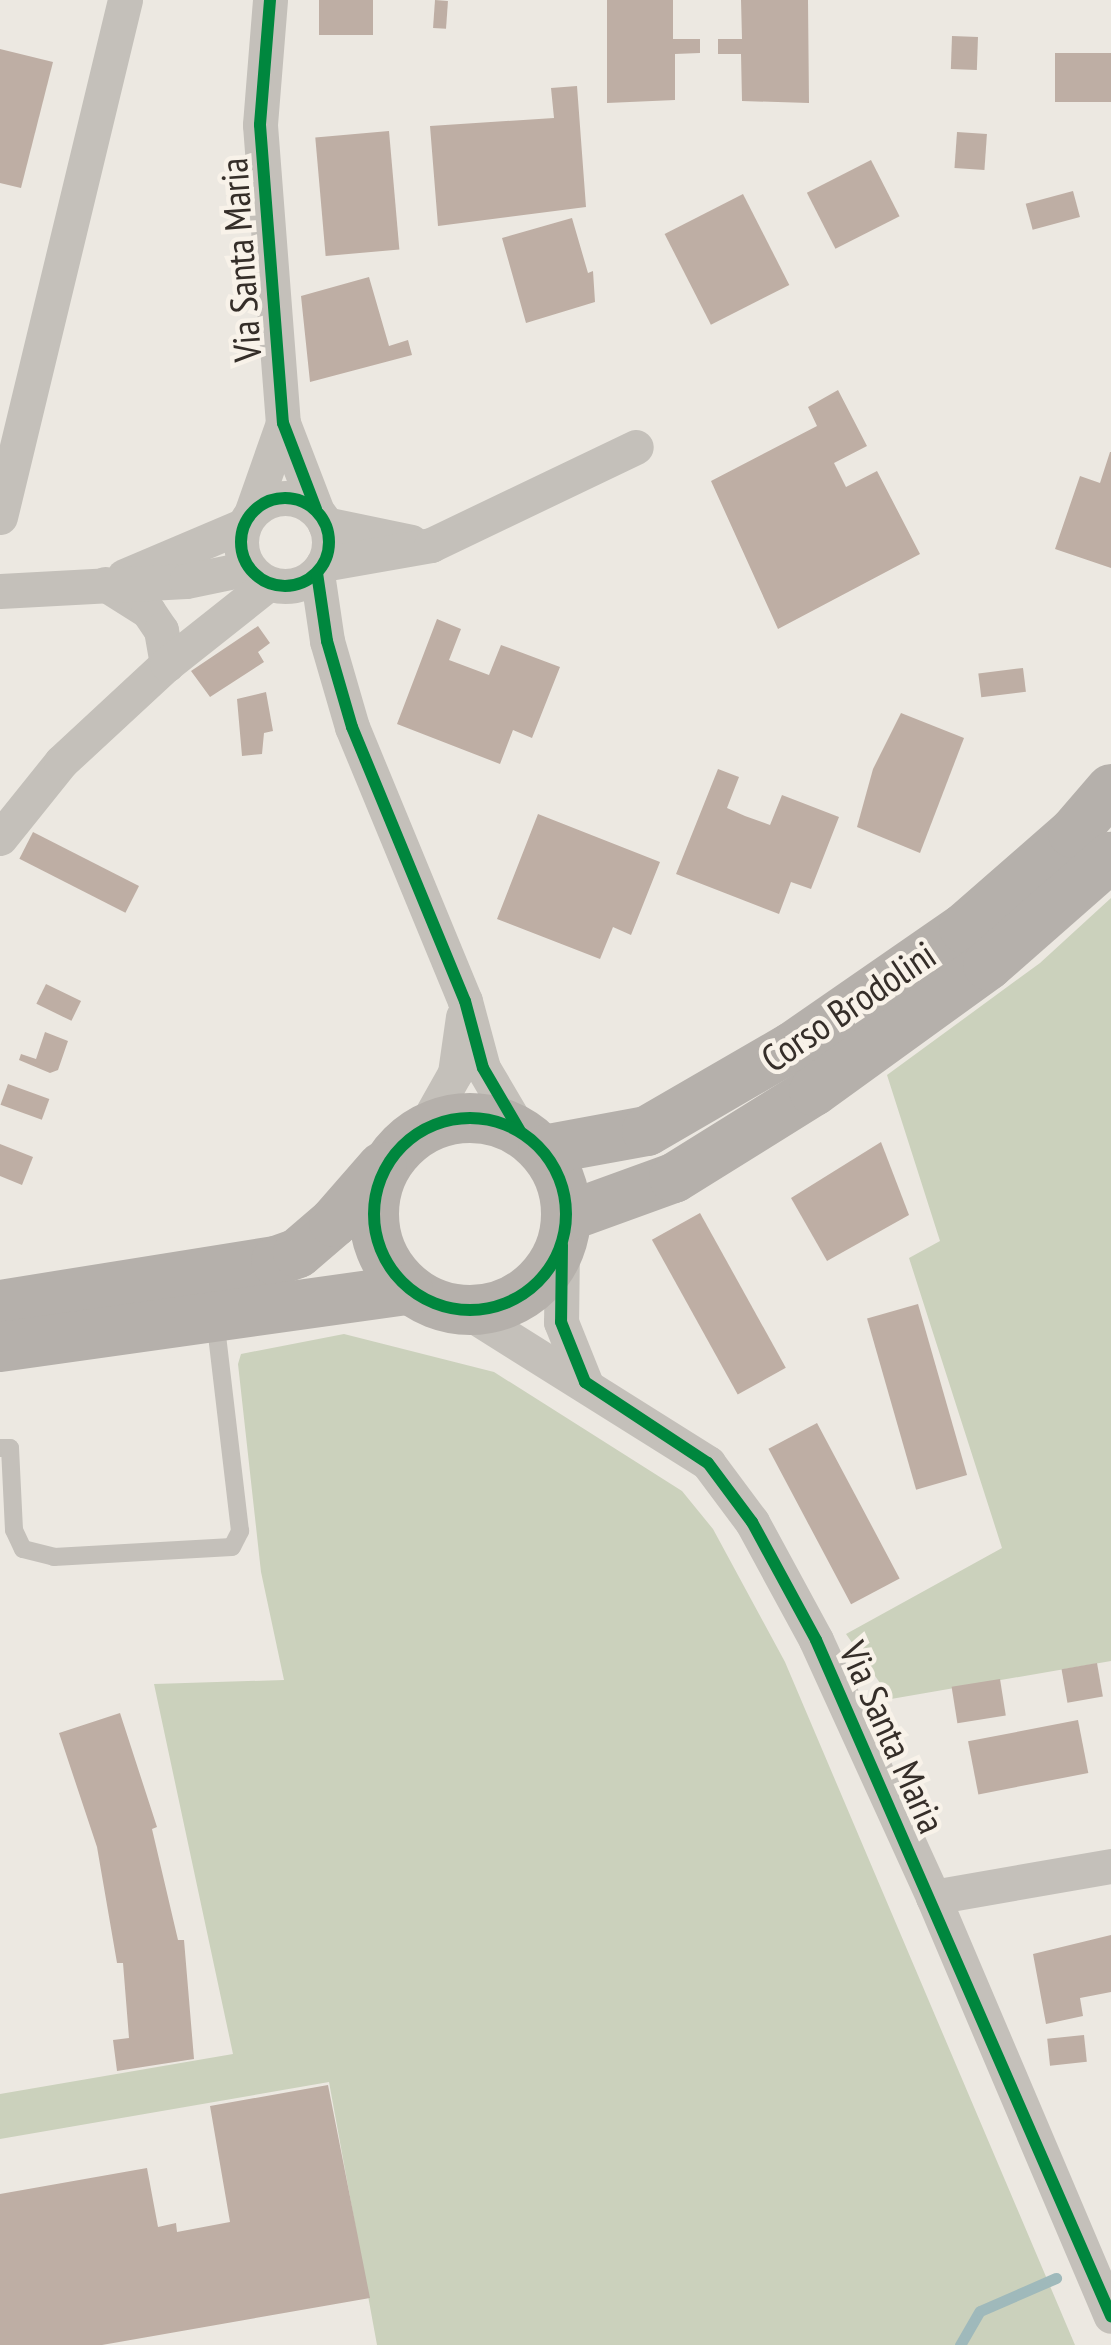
<!DOCTYPE html>
<style>
body{margin:0}
#map{position:relative;width:1111px;height:2345px;overflow:hidden;background:#ece8e1;font-family:"PT Sans Narrow",sans-serif}
div>[style]{position:absolute}
.green>*{inset:0;background:#cbd1bc}
.stream>*{height:11px;margin:-5.5px;padding:0 5.5px;transform-origin:5.5px;border-radius:5.5px;background:#9fb9bb}
.building>*{inset:0;background:#beaea4;transform-origin:0 0}
.lane>*{height:18px;margin:-9px;padding:0 9px;transform-origin:9px;border-radius:9px;background:#c4c0ba}
.street>*{height:35px;margin:-17.5px;padding:0 17.5px;transform-origin:17.5px;border-radius:17.5px;background:#c4c0ba}
.street>.ring{margin:-17.5px;padding:0;box-sizing:content-box;background:none;border:35px solid #c4c0ba;border-radius:50%}
.secondary>*{height:50px;margin:-25px;padding:0 25px;transform-origin:25px;border-radius:25px;background:#b5b0ab}
.secondary>.ring{margin:-25px;padding:0;box-sizing:content-box;background:none;border:50px solid #b5b0ab;border-radius:50%}
.cycleway>*{height:12px;margin:-6px;padding:0 6px;transform-origin:6px;border-radius:6px;background:#00873e}
.cycleway>.ring{margin:-6px;padding:0;box-sizing:content-box;background:none;border:12px solid #00873e;border-radius:50%}
span{translate:-50% -50%;white-space:nowrap;text-align:center;line-height:1.15;-webkit-text-stroke:9px #f8f2e9;paint-order:stroke}
.street-label{font-size:38px;color:#352e29}
</style>
<div id="map">
<div class="green">
<i style="clip-path:polygon(1111px 898px,1111px 1661px,891px 1699px,846px 1634px,1002px 1548px,909px 1258px,940px 1241px,887px 1075px,1040px 963px)"></i>
<i style="clip-path:polygon(344px 1334px,494px 1372px,682px 1491px,713px 1529px,785px 1662px,1075px 2345px,377px 2345px,329px 2082px,0 2139px,0 2094px,233px 2054px,154px 1684px,284px 1680px,261px 1572px,238px 1364px,241px 1354px)"></i>
</div>
<div class="stream">
<i style="left:960px;top:2345px;width:39px;rotate:-60deg"></i>
<i style="left:980px;top:2311px;width:83px;rotate:-23.5deg"></i>
</div>
<div class="building">
<i style="left:319px;top:0;width:54px;height:35px"></i>
<i style="left:435px;top:0;width:13px;height:28px;rotate:4deg"></i>
<i style="clip-path:polygon(607px 0,673px 0,673px 39px,700px 39px,700px 53px,675px 54px,675px 100px,607px 103px)"></i>
<i style="clip-path:polygon(741px 0,808px 0,809px 103px,742px 101px,741px 54px,718px 54px,718px 39px,742px 39px)"></i>
<i style="left:952px;top:36px;width:26px;height:33px;rotate:2deg"></i>
<i style="clip-path:polygon(0 49px,53px 62px,21px 188px,0 183px)"></i>
<i style="left:1111px;top:53px;width:49px;height:56px;rotate:90deg"></i>
<i style="clip-path:polygon(577px 86px,586px 207px,438px 226px,430px 126px,554px 118px,551px 88px)"></i>
<i style="left:389px;top:131px;width:119px;height:74px;rotate:85deg"></i>
<i style="left:957px;top:132px;width:30px;height:36px;rotate:4deg"></i>
<i style="left:871px;top:160px;width:63px;height:72px;rotate:63deg"></i>
<i style="left:1073px;top:191px;width:27px;height:49px;rotate:75deg"></i>
<i style="left:743px;top:194px;width:102px;height:88px;rotate:63deg"></i>
<i style="clip-path:polygon(572px 218px,588px 273px,593px 271px,595px 302px,526px 323px,502px 238px)"></i>
<i style="clip-path:polygon(369px 277px,389px 346px,408px 340px,412px 355px,310px 382px,301px 296px)"></i>
<i style="clip-path:polygon(838px 390px,867px 446px,834px 463px,846px 487px,877px 471px,920px 554px,778px 629px,711px 481px,817px 426px,808px 407px)"></i>
<i style="clip-path:polygon(1110px 452px,1111px 452px,1111px 568px,1055px 549px,1080px 476px,1100px 483px)"></i>
<i style="clip-path:polygon(437px 619px,461px 629px,449px 660px,489px 675px,501px 645px,560px 667px,532px 738px,513px 730px,500px 764px,397px 724px)"></i>
<i style="clip-path:polygon(258px 626px,270px 643px,258px 652px,264px 662px,210px 697px,191px 671px)"></i>
<i style="left:1023px;top:668px;width:24px;height:45px;rotate:83deg"></i>
<i style="clip-path:polygon(266px 692px,273px 731px,264px 733px,262px 754px,242px 756px,237px 699px)"></i>
<i style="clip-path:polygon(901px 713px,964px 738px,920px 853px,857px 827px,873px 769px)"></i>
<i style="clip-path:polygon(718px 769px,739px 777px,727px 808px,745px 816px,770px 825px,782px 795px,839px 817px,811px 889px,791px 882px,779px 914px,676px 874px)"></i>
<i style="clip-path:polygon(538px 814px,660px 862px,631px 935px,613px 927px,600px 959px,497px 919px)"></i>
<i style="left:33px;top:832px;width:119px;height:30px;rotate:27deg"></i>
<i style="left:46px;top:984px;width:39px;height:22px;rotate:26deg"></i>
<i style="clip-path:polygon(45px 1032px,68px 1041px,58px 1070px,50px 1073px,19px 1060px,21px 1054px,36px 1059px)"></i>
<i style="left:8px;top:1084px;width:44px;height:22px;rotate:20deg"></i>
<i style="clip-path:polygon(881px 1142px,909px 1215px,827px 1261px,791px 1198px)"></i>
<i style="clip-path:polygon(0 1144px,33px 1157px,22px 1185px,0 1176px)"></i>
<i style="left:700px;top:1213px;width:177px;height:55px;rotate:61deg"></i>
<i style="left:918px;top:1304px;width:178px;height:53px;rotate:74deg"></i>
<i style="left:817px;top:1423px;width:176px;height:55px;rotate:62deg"></i>
<i style="left:1097px;top:1663px;width:34px;height:36px;rotate:80deg"></i>
<i style="left:1000px;top:1679px;width:37px;height:49px;rotate:81deg"></i>
<i style="clip-path:polygon(120px 1713px,157px 1827px,152px 1829px,178px 1940px,184px 1940px,194px 2059px,117px 2071px,113px 2040px,129px 2038px,123px 1963px,117px 1963px,97px 1847px,59px 1733px)"></i>
<i style="left:1078px;top:1720px;width:54px;height:112px;rotate:79deg"></i>
<i style="clip-path:polygon(1111px 1935px,1111px 1992px,1080px 1998px,1083px 2016px,1046px 2024px,1033px 1954px)"></i>
<i style="left:1084px;top:2035px;width:27px;height:37px;rotate:84deg"></i>
<i style="clip-path:polygon(328px 2085px,370px 2298px,102px 2345px,0 2345px,0 2194px,147px 2168px,158px 2227px,176px 2223px,177px 2232px,230px 2222px,210px 2106px)"></i>
</div>
<div class="lane">
<i style="left:0;top:1448px;width:10px"></i>
<i style="left:10px;top:1448px;width:82px;rotate:87.2deg"></i>
<i style="left:14px;top:1530px;width:21px;rotate:65deg"></i>
<i style="left:23px;top:1549px;width:32px;rotate:14deg"></i>
<i style="left:54px;top:1557px;width:178px;rotate:-3.2deg"></i>
<i style="left:232px;top:1547px;width:18px;rotate:-63deg"></i>
<i style="left:240px;top:1531px;width:214px;rotate:-96.7deg"></i>
</div>
<div class="street">
<i style="left:270px;top:0;width:125px;rotate:94.6deg"></i>
<i style="left:260px;top:125px;width:299px;rotate:85.6deg"></i>
<i style="left:283px;top:423px;width:92px;rotate:69deg"></i>
<i class="ring" style="left:241px;top:498px;width:53px;height:53px"></i>
<i style="left:252px;top:511px;width:93px;rotate:-70.6deg"></i>
<i style="left:0;top:517px;width:532px;rotate:-76.41deg"></i>
<i style="left:325px;top:524px;width:88px;rotate:11.8deg"></i>
<i style="left:323px;top:564px;width:110px;rotate:-10deg"></i>
<i style="left:431px;top:545px;width:227px;rotate:-25.6deg"></i>
<i style="left:317px;top:573px;width:69px;rotate:81.6deg"></i>
<i style="left:327px;top:641px;width:90px;rotate:73.8deg"></i>
<i style="left:352px;top:727px;width:296px;rotate:67.6deg"></i>
<i style="left:465px;top:1001px;width:69px;rotate:75deg"></i>
<i style="left:483px;top:1068px;width:73px;rotate:59.6deg"></i>
<i style="left:124px;top:576px;width:128px;rotate:-23deg"></i>
<i style="left:105px;top:584px;width:51px;rotate:32.1deg"></i>
<i style="left:148px;top:611px;width:23px;rotate:56deg"></i>
<i style="left:161px;top:630px;width:35px;rotate:80deg"></i>
<i style="left:0;top:591px;width:186px;rotate:-3.1deg"></i>
<i style="left:186px;top:581px;width:64px;rotate:-11.7deg"></i>
<i style="left:0;top:838px;width:97px;rotate:-51.2deg"></i>
<i style="left:61px;top:762px;width:144px;rotate:-42.8deg"></i>
<i style="left:167px;top:664px;width:129px;rotate:-38.4deg"></i>
<i style="left:424px;top:1128px;width:63px;rotate:-60.6deg"></i>
<i style="left:455px;top:1073px;width:57px;rotate:-81.9deg"></i>
<i style="left:562px;top:1245px;width:77px;rotate:90.7deg"></i>
<i style="left:561px;top:1322px;width:65px;rotate:68.2deg"></i>
<i style="left:466px;top:1311px;width:286px;rotate:32.1deg"></i>
<i style="left:708px;top:1463px;width:74px;rotate:53.3deg"></i>
<i style="left:752px;top:1522px;width:134px;rotate:61.5deg"></i>
<i style="left:816px;top:1640px;width:282px;rotate:65.5deg"></i>
<i style="left:933px;top:1897px;width:455px;rotate:67deg"></i>
<i style="left:933px;top:1897px;width:181px;rotate:-9.9deg"></i>
</div>
<div class="secondary">
<i class="ring" style="left:374px;top:1118px;width:142px;height:142px"></i>
<i style="left:543px;top:1150px;width:106px;rotate:-10.4deg"></i>
<i style="left:647px;top:1131px;width:168px;rotate:-30.1deg"></i>
<i style="left:792px;top:1047px;width:209px;rotate:-34.7deg"></i>
<i style="left:964px;top:928px;width:145px;rotate:-41.1deg"></i>
<i style="left:1073px;top:833px;width:58px;rotate:-49.2deg"></i>
<i style="left:566px;top:1217px;width:115px;rotate:-19.9deg"></i>
<i style="left:674px;top:1178px;width:165px;rotate:-31.9deg"></i>
<i style="left:814px;top:1091px;width:215px;rotate:-35.9deg"></i>
<i style="left:988px;top:965px;width:164px;rotate:-41.3deg"></i>
<i style="left:0;top:1305px;width:279px;rotate:-9.1deg"></i>
<i style="left:276px;top:1261px;width:23px;rotate:-20deg"></i>
<i style="left:298px;top:1253px;width:48px;rotate:-40.7deg"></i>
<i style="left:334px;top:1222px;width:73px;rotate:-48.9deg"></i>
<i style="left:0;top:1347px;width:412px;rotate:-8deg"></i>
</div>
<div class="cycleway">
<i style="left:270px;top:0;width:125px;rotate:94.6deg"></i>
<i style="left:260px;top:125px;width:299px;rotate:85.6deg"></i>
<i style="left:283px;top:423px;width:92px;rotate:69deg"></i>
<i class="ring" style="left:241px;top:498px;width:76px;height:76px"></i>
<i style="left:317px;top:573px;width:69px;rotate:81.6deg"></i>
<i style="left:327px;top:641px;width:90px;rotate:73.8deg"></i>
<i style="left:352px;top:727px;width:296px;rotate:67.6deg"></i>
<i style="left:465px;top:1001px;width:69px;rotate:75deg"></i>
<i style="left:483px;top:1068px;width:73px;rotate:59.6deg"></i>
<i class="ring" style="left:374px;top:1118px;width:180px;height:180px"></i>
<i style="left:562px;top:1245px;width:77px;rotate:90.7deg"></i>
<i style="left:561px;top:1322px;width:65px;rotate:68.2deg"></i>
<i style="left:585px;top:1382px;width:147px;rotate:33.4deg"></i>
<i style="left:708px;top:1463px;width:74px;rotate:53.3deg"></i>
<i style="left:752px;top:1522px;width:134px;rotate:61.5deg"></i>
<i style="left:816px;top:1640px;width:738px;rotate:66.42deg"></i>
</div>
<div class="street-label">
<span style="left:240px;top:260px;rotate:-94deg">Via Santa Maria</span>
<span style="left:848px;top:1006px;rotate:-34deg">Corso Brodolini</span>
<span style="left:893px;top:1737px;rotate:66deg">Via Santa Maria</span>
</div>
</div>
